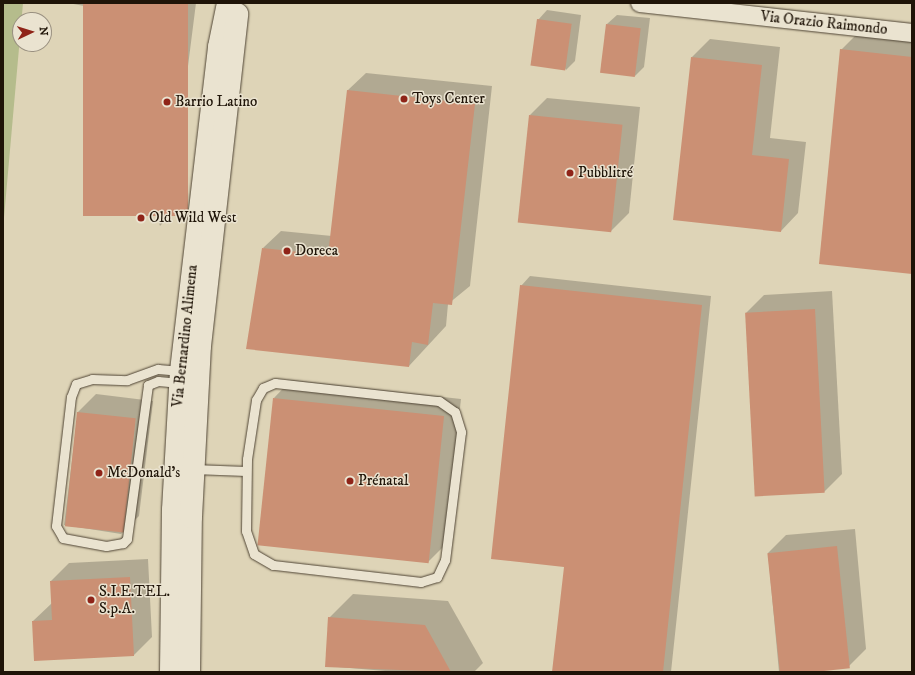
<!DOCTYPE html>
<meta charset="utf-8">
<style>
body{margin:0}
#map{position:relative;width:915px;height:675px;overflow:hidden;background:#ded4b7;font-family:"IM FELL DW Pica",serif}
div>[style]{position:absolute}
.green>*{inset:0;background:#b5bc8c}
.shadow>*{inset:0;background:#0003}
.building>*{inset:0;background:#cb9074;transform-origin:0 0}
.roads{filter:drop-shadow(0 0 1px #4f4434) drop-shadow(0 0 1px #4f4434)}
.service>*{height:9px;margin:-4.5px;padding:0 4.5px;transform-origin:4.5px;border-radius:4.5px;background:#eae3d0}
.minor>*{height:18px;margin:-9px;padding:0 9px;transform-origin:9px;border-radius:9px;background:#eae3d0}
.tertiary>*{height:22px;margin:-11px;padding:0 11px;transform-origin:11px;border-radius:11px;background:#eae3d0}
.dots>*{width:11px;height:11px;translate:-50% -50%;box-sizing:border-box;border:2px solid #eae3d0;border-radius:50%}
span{translate:-50% -50%;white-space:nowrap;text-align:center;line-height:1.15;-webkit-text-stroke:3px #eae3d0;paint-order:stroke}
.street-label{font-size:15px;color:#1f1408}
.poi-label{font-size:15px;color:#1f1408}
.left{translate:0 -50%;text-align:left}
.frame{position:absolute;inset:0;border:4px solid #1f1408;pointer-events:none}
.north{position:absolute;left:12px;top:12px;width:40px;height:40px;box-sizing:border-box;background:#eae3d0;border:1px solid #999080;border-radius:50%;rotate:86deg;font-size:11px;font-weight:700;line-height:16px;text-align:center;color:#1f1408}
.north::after{content:'';display:block;margin:auto;width:14px;height:18px;background:#8f2418;clip-path:polygon(50% 0,100% 100%,50% 72%,0 100%)}
</style>
<div id="map">
<div class="green">
<i style="clip-path:polygon(3px 3px,23px 3px,3px 229px)"></i>
</div>
<div class="shadow">
<i style="clip-path:polygon(68px 3px,196px 3px,169px 216px,160px 226px,84px 6px)"></i>
<i style="clip-path:polygon(547px 10px,581px 15px,575px 61px,566px 70px,538px 20px)"></i>
<i style="clip-path:polygon(617px 15px,650px 18px,644px 67px,635px 76px,607px 24px)"></i>
<i style="clip-path:polygon(859px 32px,912px 37px,912px 273px,841px 50px)"></i>
<i style="clip-path:polygon(710px 39px,780px 47px,770px 138px,806px 142px,798px 213px,781px 231px,692px 57px)"></i>
<i style="clip-path:polygon(366px 73px,492px 86px,470px 286px,448px 304px,446px 326px,409px 366px,263px 248px,281px 231px,332px 236px,348px 90px)"></i>
<i style="clip-path:polygon(547px 98px,640px 107px,629px 213px,611px 231px,530px 115px)"></i>
<i style="clip-path:polygon(530px 276px,711px 296px,671px 672px,553px 672px,565px 566px,521px 286px)"></i>
<i style="clip-path:polygon(832px 291px,842px 474px,824px 492px,746px 313px,764px 295px)"></i>
<i style="clip-path:polygon(291px 380px,461px 399px,445px 545px,428px 562px,274px 398px)"></i>
<i style="clip-path:polygon(96px 394px,153px 401px,139px 516px,121px 534px,64px 525px,78px 412px)"></i>
<i style="clip-path:polygon(855px 529px,866px 649px,848px 667px,779px 672px,768px 553px,786px 535px)"></i>
<i style="clip-path:polygon(148px 559px,152px 637px,134px 655px,35px 660px,33px 621px,52px 603px,51px 581px,69px 563px)"></i>
<i style="clip-path:polygon(353px 594px,448px 601px,483px 663px,474px 672px,397px 672px,326px 666px,329px 618px)"></i>
</div>
<div class="building">
<i style="left:83px;top:3px;width:105px;height:213px"></i>
<i style="left:537px;top:19px;width:35px;height:47px;rotate:8deg"></i>
<i style="left:606px;top:24px;width:35px;height:49px;rotate:7deg"></i>
<i style="clip-path:polygon(840px 49px,912px 57px,912px 274px,819px 264px)"></i>
<i style="clip-path:polygon(691px 57px,762px 65px,752px 155px,789px 159px,781px 232px,673px 220px)"></i>
<i style="clip-path:polygon(347px 90px,475px 104px,452px 305px,433px 303px,428px 345px,412px 342px,409px 367px,246px 349px,262px 248px,328px 255px)"></i>
<i style="left:529px;top:115px;width:94px;height:108px;rotate:6deg"></i>
<i style="clip-path:polygon(520px 285px,702px 305px,663px 672px,552px 672px,564px 567px,491px 559px)"></i>
<i style="left:815px;top:309px;width:184px;height:70px;rotate:87deg"></i>
<i style="left:273px;top:398px;width:172px;height:148px;rotate:6deg"></i>
<i style="left:77px;top:412px;width:59px;height:115px;rotate:6deg"></i>
<i style="left:837px;top:546px;width:123px;height:70px;rotate:84deg"></i>
<i style="clip-path:polygon(130px 577px,134px 656px,34px 661px,32px 621px,52px 620px,50px 581px)"></i>
<i style="clip-path:polygon(328px 617px,425px 625px,451px 672px,325px 667px)"></i>
</div>
<div class="roads">
<div class="service">
<i style="left:180px;top:383px;width:22px;rotate:-175deg"></i>
<i style="left:158px;top:381px;width:11px;rotate:158deg"></i>
<i style="left:148px;top:385px;width:155px;rotate:97.8deg"></i>
<i style="left:127px;top:539px;width:6px;rotate:135deg"></i>
<i style="left:123px;top:543px;width:17px;rotate:170deg"></i>
<i style="left:106px;top:546px;width:44px;rotate:-169.5deg"></i>
<i style="left:63px;top:538px;width:14px;rotate:-120deg"></i>
<i style="left:56px;top:526px;width:130px;rotate:-83.4deg"></i>
<i style="left:71px;top:397px;width:14px;rotate:-69deg"></i>
<i style="left:76px;top:384px;width:17px;rotate:-17deg"></i>
<i style="left:92px;top:379px;width:35px;rotate:2deg"></i>
<i style="left:127px;top:380px;width:33px;rotate:-20deg"></i>
<i style="left:158px;top:369px;width:23px;rotate:5deg"></i>
<i style="left:275px;top:383px;width:165px;rotate:6.3deg"></i>
<i style="left:439px;top:401px;width:19px;rotate:35deg"></i>
<i style="left:455px;top:412px;width:21px;rotate:73deg"></i>
<i style="left:461px;top:432px;width:129px;rotate:97.1deg"></i>
<i style="left:445px;top:560px;width:19px;rotate:115deg"></i>
<i style="left:437px;top:577px;width:17px;rotate:163deg"></i>
<i style="left:421px;top:582px;width:149px;rotate:-173.4deg"></i>
<i style="left:273px;top:565px;width:22px;rotate:-150deg"></i>
<i style="left:254px;top:554px;width:24px;rotate:-109deg"></i>
<i style="left:246px;top:531px;width:72px;rotate:-89.2deg"></i>
<i style="left:247px;top:459px;width:60px;rotate:-81.3deg"></i>
<i style="left:256px;top:400px;width:14px;rotate:-60deg"></i>
<i style="left:263px;top:388px;width:13px;rotate:-23deg"></i>
<i style="left:193px;top:469px;width:53px;rotate:2.2deg"></i>
</div>
<div class="minor">
<i style="left:640px;top:3px;width:274px;rotate:6.3deg"></i>
</div>
<div class="tertiary">
<i style="left:171px;top:672px;width:162px;rotate:-89.3deg"></i>
<i style="left:173px;top:510px;width:139px;rotate:-86.7deg"></i>
<i style="left:181px;top:371px;width:326px;rotate:-83.3deg"></i>
<i style="left:219px;top:47px;width:45px;rotate:-78.4deg"></i>
<i style="left:189px;top:672px;width:155px;rotate:-89.3deg"></i>
<i style="left:191px;top:517px;width:171px;rotate:-87deg"></i>
<i style="left:200px;top:346px;width:334px;rotate:-83.6deg"></i>
</div>
</div>
<div class="dots">
<i style="left:404px;top:99px;background:#8f2418"></i>
<i style="left:167px;top:102px;background:#8f2418"></i>
<i style="left:570px;top:173px;background:#8f2418"></i>
<i style="left:141px;top:218px;background:#8f2418"></i>
<i style="left:287px;top:251px;background:#8f2418"></i>
<i style="left:99px;top:473px;background:#8f2418"></i>
<i style="left:350px;top:481px;background:#8f2418"></i>
<i style="left:91px;top:600px;background:#8f2418"></i>
</div>
<div class="street-label">
<span style="left:824px;top:23px;rotate:6deg">Via Orazio Raimondo</span>
<span style="left:185px;top:336px;rotate:-84deg">Via Bernardino Alimena</span>
</div>
<div class="poi-label">
<span class="left" style="left:412px;top:99px">Toys Center</span>
<span class="left" style="left:175px;top:102px">Barrio Latino</span>
<span class="left" style="left:578px;top:173px">Pubblitré</span>
<span class="left" style="left:149px;top:218px">Old Wild West</span>
<span class="left" style="left:295px;top:251px">Doreca</span>
<span class="left" style="left:107px;top:473px">McDonald's</span>
<span class="left" style="left:358px;top:481px">Prénatal</span>
<span class="left" style="left:99px;top:600px">S.I.E.TEL.<br>S.p.A.</span>
</div>
<div class="frame"></div>
<div class="north">N</div>
</div>
